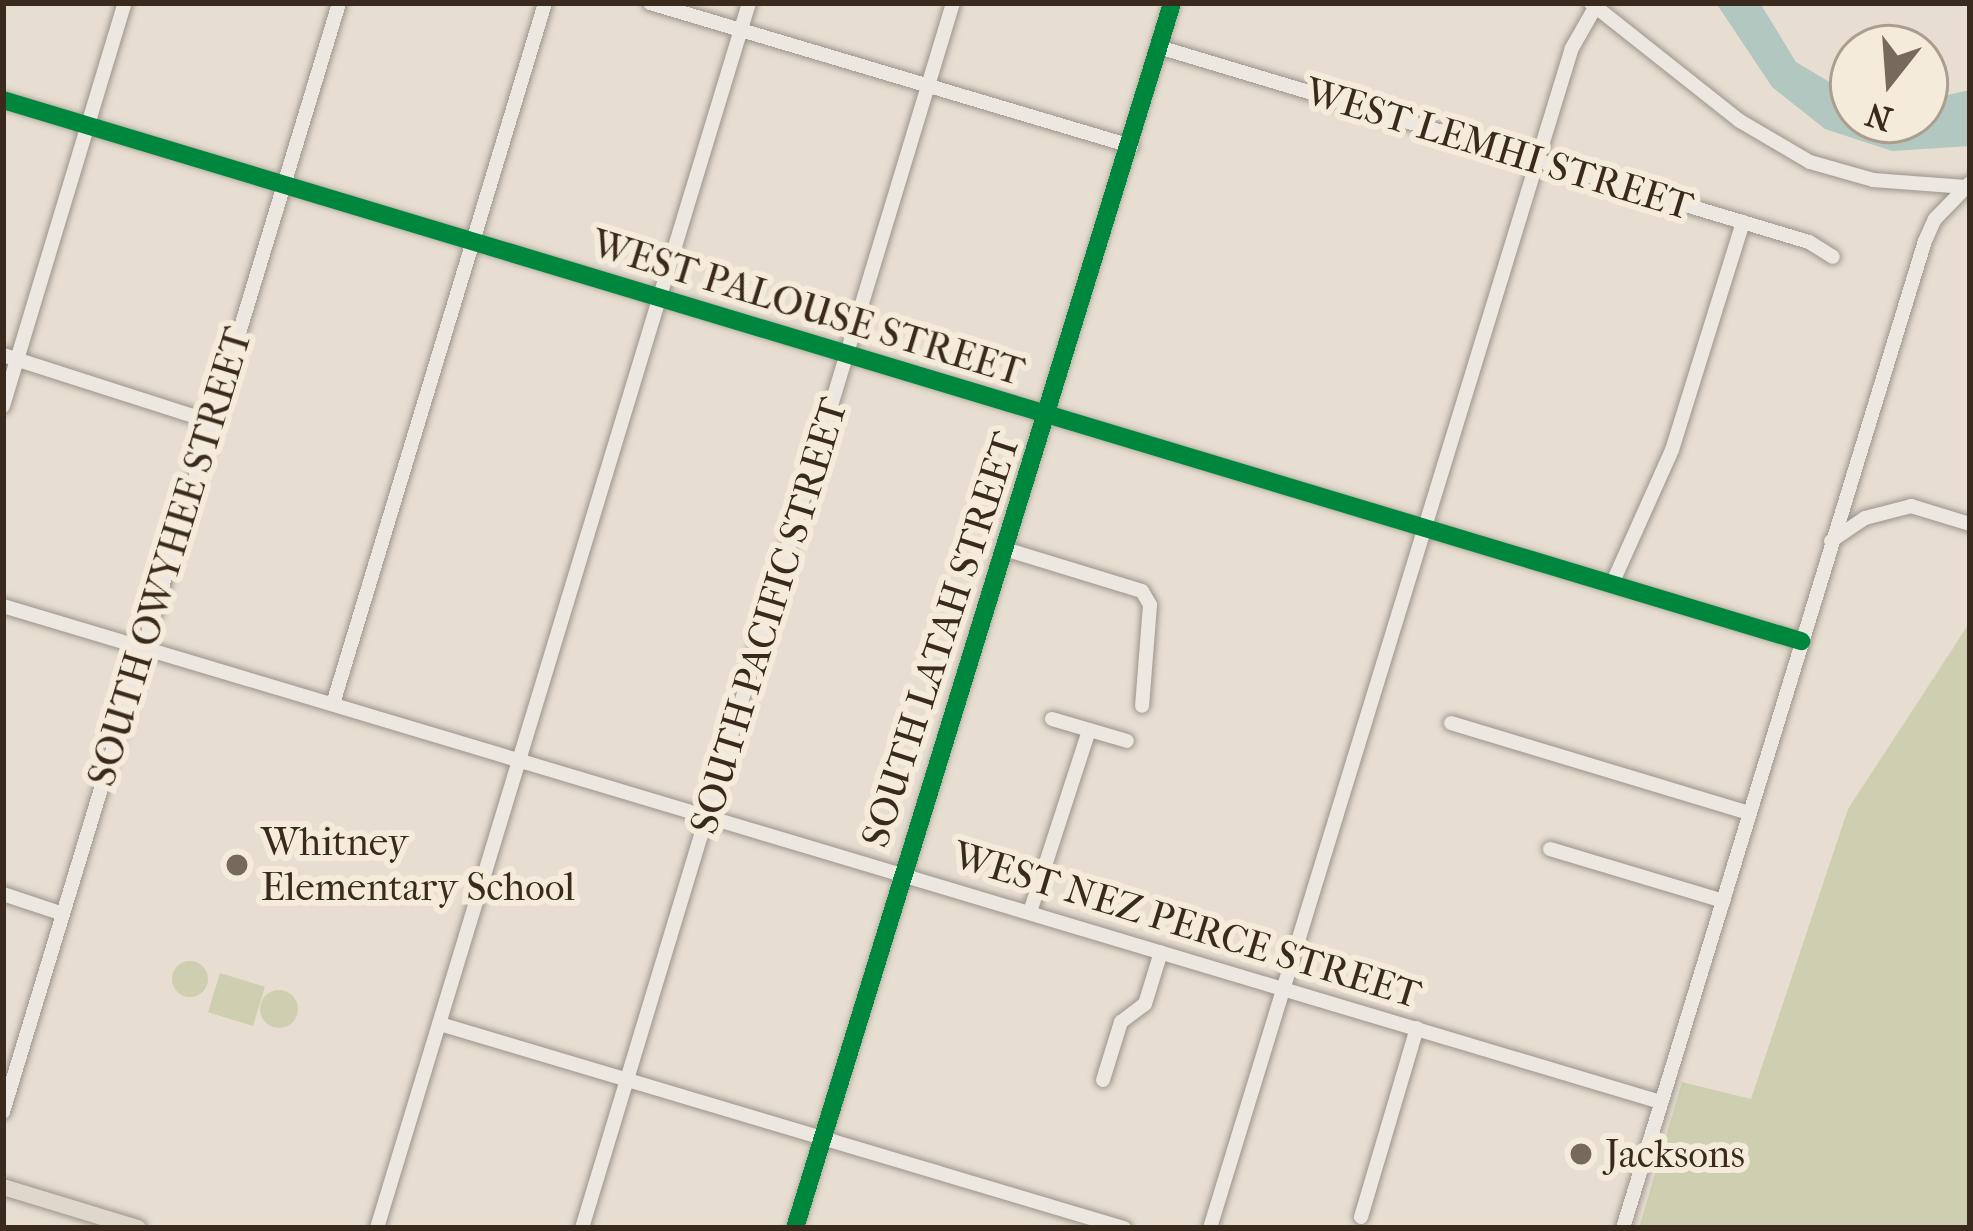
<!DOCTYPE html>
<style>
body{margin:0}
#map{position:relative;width:1973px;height:1231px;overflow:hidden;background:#e7ded1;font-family:"IM FELL French Canon",serif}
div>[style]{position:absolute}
.green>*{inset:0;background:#cecfb0;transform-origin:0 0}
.round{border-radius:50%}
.water>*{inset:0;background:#b1c7c0}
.roads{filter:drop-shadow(0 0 3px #9c948b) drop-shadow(0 0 3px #9c948b)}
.minor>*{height:14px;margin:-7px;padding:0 7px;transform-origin:7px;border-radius:7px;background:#ece7e0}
.major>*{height:16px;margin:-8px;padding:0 8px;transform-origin:8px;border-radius:8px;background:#dfd7cb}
.cycleway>*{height:18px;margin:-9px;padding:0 9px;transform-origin:9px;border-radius:9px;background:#00873e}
.dots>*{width:33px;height:33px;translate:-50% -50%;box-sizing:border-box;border:6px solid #f5ebdb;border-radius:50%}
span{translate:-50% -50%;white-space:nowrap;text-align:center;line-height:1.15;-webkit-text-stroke:12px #f5ebdb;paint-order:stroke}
.street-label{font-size:39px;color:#3a2a1d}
.poi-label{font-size:39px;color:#3a2a1d}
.left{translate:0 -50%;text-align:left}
.frame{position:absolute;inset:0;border:6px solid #3a2a1d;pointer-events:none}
.north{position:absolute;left:1829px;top:24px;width:120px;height:120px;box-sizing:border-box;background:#f5ebdb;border:3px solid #aa9e8f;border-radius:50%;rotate:197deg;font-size:33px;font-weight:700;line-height:48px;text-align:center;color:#3a2a1d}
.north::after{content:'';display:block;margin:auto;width:42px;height:54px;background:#77695c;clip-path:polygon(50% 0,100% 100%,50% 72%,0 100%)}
</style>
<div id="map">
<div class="green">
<i style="clip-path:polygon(1970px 622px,1970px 1228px,1639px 1228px,1682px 1082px,1751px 1099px,1848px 809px)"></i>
<i class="round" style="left:172px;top:961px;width:36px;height:36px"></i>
<i style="left:220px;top:973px;width:47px;height:41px;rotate:17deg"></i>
<i class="round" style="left:260px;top:990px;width:38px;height:38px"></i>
</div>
<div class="water">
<i style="clip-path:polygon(1716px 3px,1760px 3px,1796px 62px,1853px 96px,1853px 120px,1925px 120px,1925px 100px,1970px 90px,1970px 146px,1892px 151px,1825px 129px,1772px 87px)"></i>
</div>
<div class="roads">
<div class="minor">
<i style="left:650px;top:3px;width:502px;rotate:16.56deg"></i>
<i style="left:1591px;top:3px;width:190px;rotate:38.4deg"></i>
<i style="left:1740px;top:121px;width:81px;rotate:30.4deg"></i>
<i style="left:1810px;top:162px;width:66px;rotate:15.9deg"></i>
<i style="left:1873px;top:180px;width:93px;rotate:4.3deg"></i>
<i style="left:1162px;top:48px;width:675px;rotate:16.69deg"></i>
<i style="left:1809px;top:242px;width:28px;rotate:32deg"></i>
<i style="left:3px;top:100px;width:1878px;rotate:16.75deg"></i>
<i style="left:3px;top:355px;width:219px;rotate:17.8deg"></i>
<i style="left:3px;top:406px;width:421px;rotate:-73.2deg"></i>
<i style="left:1831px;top:541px;width:41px;rotate:-34.1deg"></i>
<i style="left:1865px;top:518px;width:48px;rotate:-14.6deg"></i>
<i style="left:1911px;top:506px;width:62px;rotate:17deg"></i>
<i style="left:1008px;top:550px;width:140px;rotate:17deg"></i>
<i style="left:1142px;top:591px;width:16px;rotate:60deg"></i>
<i style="left:1150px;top:605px;width:101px;rotate:94.5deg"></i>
<i style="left:1612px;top:584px;width:147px;rotate:-65.9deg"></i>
<i style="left:1672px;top:450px;width:239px;rotate:-72.7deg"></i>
<i style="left:3px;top:606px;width:1730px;rotate:16.66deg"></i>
<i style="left:333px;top:704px;width:732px;rotate:-73.17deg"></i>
<i style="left:1052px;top:719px;width:78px;rotate:16.3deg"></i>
<i style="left:1451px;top:723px;width:312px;rotate:16.8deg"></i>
<i style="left:1550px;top:849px;width:181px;rotate:16.7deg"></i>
<i style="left:3px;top:894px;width:63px;rotate:18.4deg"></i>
<i style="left:1030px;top:912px;width:191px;rotate:-72deg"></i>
<i style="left:440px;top:1024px;width:714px;rotate:16.61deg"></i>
<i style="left:1103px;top:1080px;width:61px;rotate:-72.8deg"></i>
<i style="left:1121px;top:1022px;width:30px;rotate:-37deg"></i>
<i style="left:1145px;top:1004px;width:54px;rotate:-72.9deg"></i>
<i style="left:3px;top:1112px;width:1159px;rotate:-73.14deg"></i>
<i style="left:1361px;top:1217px;width:197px;rotate:-73.5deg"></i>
<i style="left:377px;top:1228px;width:1280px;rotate:-73.11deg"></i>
<i style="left:582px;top:1228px;width:1280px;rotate:-73.15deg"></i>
<i style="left:795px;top:1228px;width:1282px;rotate:-72.89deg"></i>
<i style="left:1210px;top:1228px;width:1234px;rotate:-72.95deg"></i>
<i style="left:1572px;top:48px;width:48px;rotate:-60.3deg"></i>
<i style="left:1623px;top:1228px;width:1032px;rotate:-72.99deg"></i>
<i style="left:1925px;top:241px;width:24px;rotate:-66deg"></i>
<i style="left:1935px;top:219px;width:50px;rotate:-45.8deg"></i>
</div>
<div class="major">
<i style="left:3px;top:1187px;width:141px;rotate:16.9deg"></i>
</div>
</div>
<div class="cycleway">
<i style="left:3px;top:100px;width:1878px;rotate:16.75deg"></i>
<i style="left:795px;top:1228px;width:1282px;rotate:-72.89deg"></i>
</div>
<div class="dots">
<i style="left:237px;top:865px;background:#77695c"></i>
<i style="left:1581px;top:1154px;background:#77695c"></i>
</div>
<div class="street-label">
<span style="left:1499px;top:149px;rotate:17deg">WEST LEMHI STREET</span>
<span style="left:808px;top:308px;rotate:17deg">WEST PALOUSE STREET</span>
<span style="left:170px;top:557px;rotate:-73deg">SOUTH OWYHEE STREET</span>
<span style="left:769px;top:616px;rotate:-73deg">SOUTH PACIFIC STREET</span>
<span style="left:941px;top:640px;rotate:-72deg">SOUTH LATAH STREET</span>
<span style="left:1187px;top:925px;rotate:17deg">WEST NEZ PERCE STREET</span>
</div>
<div class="poi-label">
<span class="left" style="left:261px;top:865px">Whitney<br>Elementary School</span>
<span class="left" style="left:1605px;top:1154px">Jacksons</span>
</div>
<div class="frame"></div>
<div class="north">N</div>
</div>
